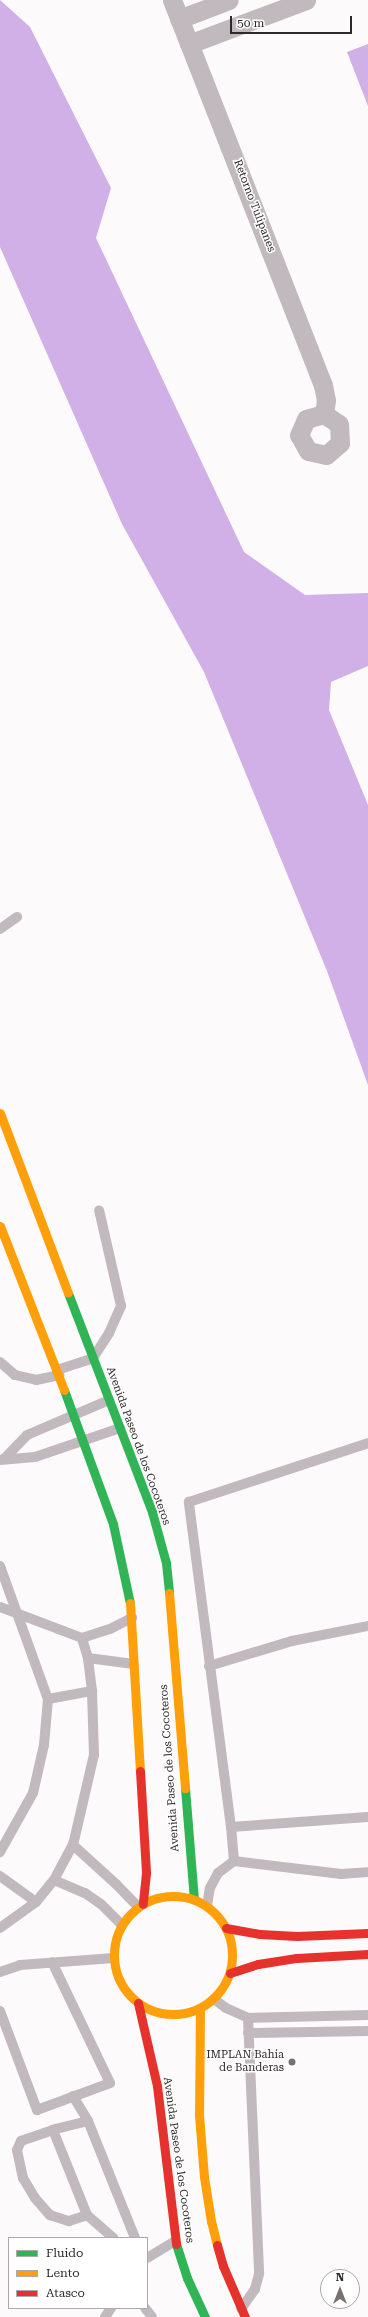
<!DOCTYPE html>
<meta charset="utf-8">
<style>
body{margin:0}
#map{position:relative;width:368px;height:2317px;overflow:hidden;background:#fcfafa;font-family:"Roboto Serif",serif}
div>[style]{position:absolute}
.water>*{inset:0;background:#d0b0e6}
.lane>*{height:10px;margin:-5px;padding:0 5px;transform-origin:5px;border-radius:5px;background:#c2b9be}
.street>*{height:19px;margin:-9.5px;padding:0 9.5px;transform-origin:9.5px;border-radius:9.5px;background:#c2b9be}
.fast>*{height:9px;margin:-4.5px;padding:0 4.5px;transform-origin:4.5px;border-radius:4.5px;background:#30b455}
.slow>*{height:9px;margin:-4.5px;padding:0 4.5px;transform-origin:4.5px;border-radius:4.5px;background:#ff9f0a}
.slow>.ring{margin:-4.5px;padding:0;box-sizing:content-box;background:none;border:9px solid #ff9f0a;border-radius:50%}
.jam>*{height:9px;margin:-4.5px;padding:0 4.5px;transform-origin:4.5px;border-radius:4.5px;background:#e5322d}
.dots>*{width:11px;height:11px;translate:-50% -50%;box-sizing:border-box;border:2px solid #fff;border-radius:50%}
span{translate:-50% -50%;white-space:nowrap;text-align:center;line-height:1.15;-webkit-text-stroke:3px #fff;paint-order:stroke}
.street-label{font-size:11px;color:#2f2828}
.poi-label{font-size:11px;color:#2f2828}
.right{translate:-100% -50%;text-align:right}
.legend{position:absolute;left:8px;top:2237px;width:140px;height:72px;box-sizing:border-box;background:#fff;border:1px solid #aca9a9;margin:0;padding:5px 7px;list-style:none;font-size:12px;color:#2f2828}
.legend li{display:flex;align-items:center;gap:8px;height:20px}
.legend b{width:20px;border:1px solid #aca9a9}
.north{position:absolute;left:320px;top:2269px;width:40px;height:40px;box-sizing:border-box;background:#fff;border:1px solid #aca9a9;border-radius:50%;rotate:0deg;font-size:11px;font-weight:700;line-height:16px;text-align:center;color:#2f2828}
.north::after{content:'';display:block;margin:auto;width:14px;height:18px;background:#777272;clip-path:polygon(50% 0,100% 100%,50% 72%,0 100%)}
.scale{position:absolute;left:230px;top:16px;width:122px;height:18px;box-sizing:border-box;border:2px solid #2f2828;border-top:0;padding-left:5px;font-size:12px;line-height:14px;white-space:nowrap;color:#2f2828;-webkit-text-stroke:3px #fff;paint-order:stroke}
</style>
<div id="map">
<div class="water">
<i style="clip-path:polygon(0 0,30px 27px,111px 188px,96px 238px,244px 552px,305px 595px,368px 593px,368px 666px,331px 682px,329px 710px,368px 805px,368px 1085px,327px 971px,204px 672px,122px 524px,0 247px)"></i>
<i style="clip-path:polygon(368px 44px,368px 106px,347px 52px)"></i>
</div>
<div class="lane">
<i style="left:0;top:929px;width:21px;rotate:-35deg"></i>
<i style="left:0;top:1362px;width:20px;rotate:41deg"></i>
<i style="left:15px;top:1375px;width:22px;rotate:13deg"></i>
<i style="left:36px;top:1380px;width:24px;rotate:-12deg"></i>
<i style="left:57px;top:1370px;width:38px;rotate:-18deg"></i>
<i style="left:93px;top:1358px;width:30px;rotate:-57deg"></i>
<i style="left:109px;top:1333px;width:30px;rotate:-66deg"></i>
<i style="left:121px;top:1306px;width:98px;rotate:-102.9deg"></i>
<i style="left:4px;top:1459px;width:33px;rotate:-46deg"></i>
<i style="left:27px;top:1435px;width:89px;rotate:-23.1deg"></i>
<i style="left:0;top:1460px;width:35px;rotate:-5deg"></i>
<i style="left:35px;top:1457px;width:90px;rotate:-18.8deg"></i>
<i style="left:0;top:1566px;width:141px;rotate:70.2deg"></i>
<i style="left:48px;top:1699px;width:46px;rotate:95deg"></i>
<i style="left:44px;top:1745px;width:49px;rotate:102.9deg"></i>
<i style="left:33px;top:1793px;width:68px;rotate:119.2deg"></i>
<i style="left:0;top:1607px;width:88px;rotate:20.7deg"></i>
<i style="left:82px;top:1638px;width:29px;rotate:-18deg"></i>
<i style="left:110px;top:1629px;width:25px;rotate:-27deg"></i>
<i style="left:88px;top:1658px;width:46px;rotate:7.4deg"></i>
<i style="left:209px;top:1666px;width:87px;rotate:-16.8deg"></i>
<i style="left:292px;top:1641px;width:77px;rotate:-11.2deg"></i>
<i style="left:48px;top:1699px;width:45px;rotate:-10.3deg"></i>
<i style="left:231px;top:1827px;width:137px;rotate:-4.2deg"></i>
<i style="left:73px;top:1845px;width:58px;rotate:42.2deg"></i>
<i style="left:116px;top:1884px;width:32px;rotate:46deg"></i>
<i style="left:234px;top:1861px;width:108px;rotate:6.9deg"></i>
<i style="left:341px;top:1874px;width:27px;rotate:-4deg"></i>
<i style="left:0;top:1876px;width:44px;rotate:35.8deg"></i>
<i style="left:54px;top:1880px;width:34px;rotate:23deg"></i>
<i style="left:85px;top:1893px;width:19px;rotate:35deg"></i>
<i style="left:101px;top:1904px;width:30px;rotate:45deg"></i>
<i style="left:207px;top:1906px;width:18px;rotate:-81deg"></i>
<i style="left:210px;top:1888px;width:17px;rotate:-62deg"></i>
<i style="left:218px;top:1873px;width:20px;rotate:-37deg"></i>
<i style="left:234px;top:1861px;width:34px;rotate:-95deg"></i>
<i style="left:231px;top:1827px;width:328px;rotate:-97.4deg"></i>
<i style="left:189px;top:1502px;width:188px;rotate:-18.2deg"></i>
<i style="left:0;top:1928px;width:44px;rotate:-35.8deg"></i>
<i style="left:36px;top:1902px;width:28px;rotate:-51deg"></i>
<i style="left:54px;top:1880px;width:40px;rotate:-62deg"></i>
<i style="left:73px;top:1845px;width:92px;rotate:-76.9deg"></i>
<i style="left:94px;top:1755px;width:64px;rotate:-91.8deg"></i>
<i style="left:92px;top:1691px;width:33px;rotate:-97deg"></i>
<i style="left:88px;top:1658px;width:21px;rotate:-107deg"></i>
<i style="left:0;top:1972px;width:21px;rotate:-19deg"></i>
<i style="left:20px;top:1965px;width:94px;rotate:-4.3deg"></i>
<i style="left:214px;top:1999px;width:15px;rotate:37deg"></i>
<i style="left:226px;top:2008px;width:24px;rotate:24deg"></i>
<i style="left:248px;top:2018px;width:256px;rotate:87.5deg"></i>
<i style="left:259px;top:2274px;width:16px;rotate:105deg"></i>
<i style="left:255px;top:2289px;width:24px;rotate:125deg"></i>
<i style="left:0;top:2011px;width:106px;rotate:69.5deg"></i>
<i style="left:37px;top:2110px;width:78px;rotate:-20.3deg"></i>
<i style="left:110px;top:2083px;width:134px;rotate:-115.6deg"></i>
<i style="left:248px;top:2018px;width:120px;rotate:-1.4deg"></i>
<i style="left:248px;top:2033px;width:120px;rotate:-1deg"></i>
<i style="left:73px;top:2096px;width:29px;rotate:59deg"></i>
<i style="left:88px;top:2121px;width:126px;rotate:68.1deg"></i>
<i style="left:88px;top:2121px;width:36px;rotate:166deg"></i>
<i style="left:53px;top:2130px;width:92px;rotate:68.2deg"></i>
<i style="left:87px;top:2215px;width:35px;rotate:41deg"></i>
<i style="left:53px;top:2130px;width:34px;rotate:161deg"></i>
<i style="left:21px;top:2141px;width:10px;rotate:114deg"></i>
<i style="left:17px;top:2150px;width:29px;rotate:78deg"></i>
<i style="left:23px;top:2178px;width:23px;rotate:59deg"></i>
<i style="left:35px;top:2198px;width:23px;rotate:49deg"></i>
<i style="left:50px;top:2215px;width:20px;rotate:18deg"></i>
<i style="left:69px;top:2221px;width:19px;rotate:-18deg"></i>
<i style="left:147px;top:2258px;width:33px;rotate:-31deg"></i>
<i style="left:145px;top:2308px;width:11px;rotate:52deg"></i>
<i style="left:105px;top:2317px;width:11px;rotate:-56deg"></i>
</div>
<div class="street">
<i style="left:172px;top:0;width:414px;rotate:68.6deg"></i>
<i style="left:323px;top:385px;width:15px;rotate:79deg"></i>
<i style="left:326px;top:400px;width:14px;rotate:98deg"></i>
<i style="left:179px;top:19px;width:53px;rotate:-20.8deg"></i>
<i style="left:189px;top:44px;width:125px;rotate:-20.6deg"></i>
<i style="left:324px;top:414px;width:18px;rotate:34deg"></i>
<i style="left:339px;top:424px;width:19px;rotate:87deg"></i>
<i style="left:340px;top:443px;width:18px;rotate:139deg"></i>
<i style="left:326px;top:455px;width:18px;rotate:-167deg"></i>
<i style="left:308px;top:451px;width:18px;rotate:-119deg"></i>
<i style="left:299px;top:435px;width:17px;rotate:-66deg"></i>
<i style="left:306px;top:419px;width:19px;rotate:-16deg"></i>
</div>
<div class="fast">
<i style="left:68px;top:1293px;width:235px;rotate:69deg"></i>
<i style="left:152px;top:1512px;width:53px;rotate:74.6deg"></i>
<i style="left:166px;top:1563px;width:30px;rotate:84deg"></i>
<i style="left:64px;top:1390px;width:143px;rotate:69.9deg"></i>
<i style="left:113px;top:1524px;width:81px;rotate:77.9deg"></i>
<i style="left:185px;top:1788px;width:112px;rotate:85.4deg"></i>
<i style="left:176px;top:2244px;width:36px;rotate:72deg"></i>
<i style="left:187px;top:2278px;width:43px;rotate:65.2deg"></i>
</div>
<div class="slow">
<i style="left:0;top:1113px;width:192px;rotate:69.3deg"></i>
<i style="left:0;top:1226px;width:176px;rotate:68.7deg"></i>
<i style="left:169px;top:1593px;width:196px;rotate:85.3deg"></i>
<i style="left:130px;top:1603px;width:168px;rotate:86.6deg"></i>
<i class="ring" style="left:114px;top:1896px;width:109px;height:109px"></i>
<i style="left:200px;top:2008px;width:107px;rotate:90.5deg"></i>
<i style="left:199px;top:2115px;width:62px;rotate:85.4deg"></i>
<i style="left:204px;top:2177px;width:45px;rotate:81deg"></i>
<i style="left:211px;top:2221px;width:25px;rotate:76deg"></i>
</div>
<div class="jam">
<i style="left:140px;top:1771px;width:102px;rotate:86.6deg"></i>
<i style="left:146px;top:1873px;width:31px;rotate:96deg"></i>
<i style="left:226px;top:1928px;width:35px;rotate:10deg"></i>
<i style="left:260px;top:1934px;width:37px;rotate:3deg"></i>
<i style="left:297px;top:1936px;width:71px;rotate:-2.4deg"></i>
<i style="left:230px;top:1973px;width:29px;rotate:-18deg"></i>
<i style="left:258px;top:1964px;width:39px;rotate:-9deg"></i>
<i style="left:297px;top:1958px;width:71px;rotate:-3.2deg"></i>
<i style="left:138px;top:2003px;width:85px;rotate:77.1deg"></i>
<i style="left:157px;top:2086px;width:159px;rotate:83.1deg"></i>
<i style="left:217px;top:2245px;width:22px;rotate:74deg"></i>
<i style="left:223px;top:2266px;width:56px;rotate:66.7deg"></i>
</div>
<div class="dots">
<i style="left:292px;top:2062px;background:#777272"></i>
</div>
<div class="street-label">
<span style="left:254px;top:206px;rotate:69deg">Retorno Tulipanes</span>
<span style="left:138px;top:1446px;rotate:70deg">Avenida Paseo de los Cocoteros</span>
<span style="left:170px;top:1768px;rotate:-94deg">Avenida Paseo de los Cocoteros</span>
<span style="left:178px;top:2160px;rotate:82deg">Avenida Paseo de los Cocoteros</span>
</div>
<div class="poi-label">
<span class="right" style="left:284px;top:2062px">IMPLAN Bahía<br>de Banderas</span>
</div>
<ul class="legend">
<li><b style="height:5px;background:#30b455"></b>Fluido</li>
<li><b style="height:5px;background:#ff9f0a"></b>Lento</li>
<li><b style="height:5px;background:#e5322d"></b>Atasco</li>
</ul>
<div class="north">N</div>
<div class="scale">50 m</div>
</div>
